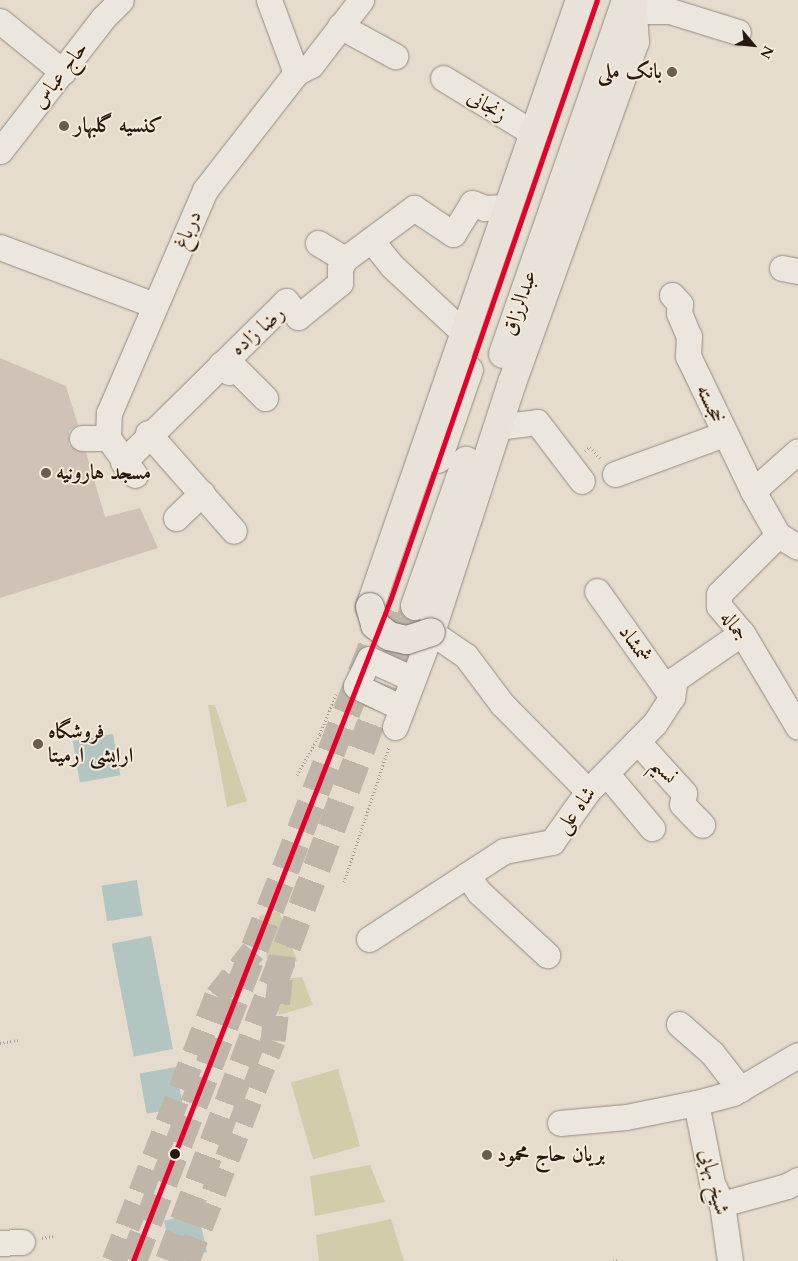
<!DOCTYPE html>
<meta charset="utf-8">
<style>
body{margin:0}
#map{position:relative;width:798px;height:1261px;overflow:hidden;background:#e5dccd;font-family:Cardo,Amiri,serif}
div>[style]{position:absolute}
.green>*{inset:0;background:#d1cdab;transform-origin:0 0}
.water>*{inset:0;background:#b2c5c0;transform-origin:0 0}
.building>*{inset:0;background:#d1c2b8}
.minor-tunnel>*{height:25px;margin-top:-12.5px;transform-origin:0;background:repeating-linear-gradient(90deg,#bfb5a8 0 25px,transparent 0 37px)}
.major-tunnel>*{height:28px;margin-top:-14px;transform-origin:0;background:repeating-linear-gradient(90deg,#bfb5a8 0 28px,transparent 0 42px)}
.path>*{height:3px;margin-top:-1.5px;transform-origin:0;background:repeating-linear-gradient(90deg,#a5a09a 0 1px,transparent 0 3.5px)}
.roads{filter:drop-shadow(0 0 1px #938c83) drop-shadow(0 0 1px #938c83)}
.minor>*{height:25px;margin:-12.5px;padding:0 12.5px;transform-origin:12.5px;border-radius:12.5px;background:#ebe6de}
.major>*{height:28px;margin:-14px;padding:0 14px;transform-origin:14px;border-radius:14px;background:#e8e2d9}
.bridges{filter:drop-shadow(0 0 1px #79726a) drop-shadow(0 0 1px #79726a)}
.major-bridge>*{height:28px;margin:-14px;padding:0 14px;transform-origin:14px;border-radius:14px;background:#e8e2d9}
.bus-1>*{height:5px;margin:-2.5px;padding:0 2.5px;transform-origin:2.5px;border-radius:2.5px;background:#e4002b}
.dots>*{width:14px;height:14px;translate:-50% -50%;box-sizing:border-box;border:2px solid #f5ead8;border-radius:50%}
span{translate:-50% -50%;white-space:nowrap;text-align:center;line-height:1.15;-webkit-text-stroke:4px #f5ead8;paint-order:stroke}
.poi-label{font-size:21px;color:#261913;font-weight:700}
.right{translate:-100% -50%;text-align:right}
.left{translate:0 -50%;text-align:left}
.street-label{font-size:21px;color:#261913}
.north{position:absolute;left:728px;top:20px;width:50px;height:50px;-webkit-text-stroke:4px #f5ead8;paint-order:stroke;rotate:118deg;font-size:14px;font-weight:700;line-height:20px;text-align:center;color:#261913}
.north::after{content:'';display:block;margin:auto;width:18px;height:22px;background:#261913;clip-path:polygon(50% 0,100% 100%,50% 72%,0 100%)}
</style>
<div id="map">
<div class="green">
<i style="clip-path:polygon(208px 705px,215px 705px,247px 801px,227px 807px)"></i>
<i style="clip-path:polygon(279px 911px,297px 961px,269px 968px,259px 916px)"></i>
<i style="clip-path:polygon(302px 977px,313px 1005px,279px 1015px,273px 980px)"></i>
<i style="left:338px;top:1069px;width:80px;height:49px;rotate:74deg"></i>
<i style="clip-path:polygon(370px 1165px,385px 1202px,315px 1216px,310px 1176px)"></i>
<i style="clip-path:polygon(391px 1219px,404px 1261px,319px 1261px,316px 1235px)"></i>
</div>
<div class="water">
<i style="left:113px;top:734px;width:42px;height:41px;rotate:80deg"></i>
<i style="left:137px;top:880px;width:36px;height:36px;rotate:81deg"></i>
<i style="left:151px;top:936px;width:115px;height:40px;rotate:79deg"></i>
<i style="left:176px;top:1067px;width:41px;height:37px;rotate:80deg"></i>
<i style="left:198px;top:1213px;width:40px;height:35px;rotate:77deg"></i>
</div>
<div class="building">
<i style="clip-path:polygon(0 358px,66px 386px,78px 425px,69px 431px,69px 445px,86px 452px,105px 517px,140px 508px,158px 548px,0 598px)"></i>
</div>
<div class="minor-tunnel">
<i style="left:114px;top:1261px;width:284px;rotate:-68.8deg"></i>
<i style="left:217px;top:996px;width:58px;rotate:-51.3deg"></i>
<i style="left:187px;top:1261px;width:237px;rotate:-68.7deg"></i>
<i style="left:273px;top:1040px;width:85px;rotate:-83.2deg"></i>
</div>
<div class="major-tunnel">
<i style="left:133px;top:1261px;width:711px;rotate:-68.74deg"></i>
<i style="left:169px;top:1261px;width:700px;rotate:-69.42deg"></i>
</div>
<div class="path">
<i style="left:585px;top:451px;width:6px;rotate:-39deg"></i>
<i style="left:590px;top:447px;width:15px;rotate:48deg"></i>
<i style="left:297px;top:775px;width:47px;rotate:-60.7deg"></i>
<i style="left:320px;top:734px;width:43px;rotate:-68.2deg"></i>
<i style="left:344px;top:882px;width:142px;rotate:-71.6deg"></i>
<i style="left:0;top:1043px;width:18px;rotate:-9deg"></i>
<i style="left:42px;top:1238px;width:11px;rotate:-10deg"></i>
<i style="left:613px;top:1261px;width:4px;rotate:-14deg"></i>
</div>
<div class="roads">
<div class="minor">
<i style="left:633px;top:11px;width:37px"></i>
<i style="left:670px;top:11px;width:71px;rotate:17.2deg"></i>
<i style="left:0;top:21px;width:81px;rotate:39deg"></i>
<i style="left:340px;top:26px;width:63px;rotate:28.6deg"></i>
<i style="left:296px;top:73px;width:17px;rotate:-28deg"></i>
<i style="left:311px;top:65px;width:82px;rotate:-52.4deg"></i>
<i style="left:443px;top:78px;width:105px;rotate:31.4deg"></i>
<i style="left:0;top:151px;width:168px;rotate:-52.2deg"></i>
<i style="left:103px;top:18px;width:25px;rotate:-45deg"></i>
<i style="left:371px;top:240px;width:33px;rotate:51deg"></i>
<i style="left:392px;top:266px;width:97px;rotate:42.9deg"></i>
<i style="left:318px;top:243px;width:31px;rotate:31deg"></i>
<i style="left:0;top:247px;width:165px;rotate:20.6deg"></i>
<i style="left:782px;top:268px;width:16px;rotate:11deg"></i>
<i style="left:672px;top:295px;width:12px;rotate:48deg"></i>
<i style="left:680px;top:304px;width:9px;rotate:96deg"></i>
<i style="left:679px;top:313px;width:25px;rotate:67deg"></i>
<i style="left:689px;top:336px;width:20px;rotate:93deg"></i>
<i style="left:688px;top:356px;width:150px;rotate:64.3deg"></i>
<i style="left:753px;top:491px;width:51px;rotate:60.4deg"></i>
<i style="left:778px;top:535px;width:23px;rotate:31deg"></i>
<i style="left:221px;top:364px;width:11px;rotate:45deg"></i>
<i style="left:229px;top:372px;width:7px;rotate:-45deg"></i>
<i style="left:234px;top:367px;width:44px;rotate:45deg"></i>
<i style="left:497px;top:427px;width:40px;rotate:-7.1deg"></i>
<i style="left:537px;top:422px;width:74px;rotate:52.7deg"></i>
<i style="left:148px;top:433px;width:130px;rotate:48.7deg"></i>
<i style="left:82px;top:438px;width:26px"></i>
<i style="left:123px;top:462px;width:229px;rotate:-44.6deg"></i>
<i style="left:286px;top:301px;width:20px;rotate:53deg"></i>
<i style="left:298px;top:317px;width:54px;rotate:-39deg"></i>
<i style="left:340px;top:283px;width:15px;rotate:-90deg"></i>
<i style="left:340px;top:268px;width:10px;rotate:-61deg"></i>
<i style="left:345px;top:259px;width:86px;rotate:-36.5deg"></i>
<i style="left:414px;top:208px;width:47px;rotate:33.7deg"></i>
<i style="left:453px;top:234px;width:36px;rotate:-58deg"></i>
<i style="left:472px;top:203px;width:14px;rotate:21deg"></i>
<i style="left:485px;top:208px;width:22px;rotate:-3deg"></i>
<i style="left:615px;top:474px;width:116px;rotate:-20.2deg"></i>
<i style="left:135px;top:475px;width:46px;rotate:-126.1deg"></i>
<i style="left:108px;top:438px;width:25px;rotate:-88deg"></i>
<i style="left:109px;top:413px;width:243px;rotate:-66.7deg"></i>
<i style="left:205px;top:190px;width:148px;rotate:-52.1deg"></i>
<i style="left:296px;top:73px;width:78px;rotate:-110.3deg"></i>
<i style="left:753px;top:491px;width:60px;rotate:-41.6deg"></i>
<i style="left:176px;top:518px;width:36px;rotate:-44deg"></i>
<i style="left:778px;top:535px;width:83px;rotate:135deg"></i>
<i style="left:719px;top:594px;width:12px;rotate:90deg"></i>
<i style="left:719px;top:606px;width:35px;rotate:50deg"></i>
<i style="left:742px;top:633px;width:109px;rotate:59.2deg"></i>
<i style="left:597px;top:591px;width:130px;rotate:54.7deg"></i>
<i style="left:402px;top:708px;width:51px;rotate:-154.4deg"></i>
<i style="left:356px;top:686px;width:30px;rotate:-64deg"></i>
<i style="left:369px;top:659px;width:48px;rotate:24.4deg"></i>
<i style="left:395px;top:727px;width:102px;rotate:-69.2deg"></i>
<i style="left:431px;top:632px;width:42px;rotate:34.4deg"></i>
<i style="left:466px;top:656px;width:60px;rotate:53.1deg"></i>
<i style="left:502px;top:704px;width:122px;rotate:45.3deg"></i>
<i style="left:637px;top:741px;width:70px;rotate:47.9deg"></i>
<i style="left:684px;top:793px;width:11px;rotate:100deg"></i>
<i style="left:682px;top:804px;width:29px;rotate:46deg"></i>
<i style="left:606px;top:773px;width:72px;rotate:50.1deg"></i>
<i style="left:467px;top:875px;width:21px;rotate:55deg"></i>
<i style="left:479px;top:892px;width:93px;rotate:42.8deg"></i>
<i style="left:369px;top:939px;width:161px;rotate:-33.1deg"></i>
<i style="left:504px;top:851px;width:49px;rotate:-10.6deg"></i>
<i style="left:552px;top:842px;width:62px;rotate:-54.8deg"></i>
<i style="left:588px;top:791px;width:95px;rotate:-45.4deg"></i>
<i style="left:655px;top:723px;width:31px;rotate:-57deg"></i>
<i style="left:672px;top:697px;width:18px;rotate:-81deg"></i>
<i style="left:675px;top:679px;width:81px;rotate:-34.5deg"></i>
<i style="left:679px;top:1024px;width:44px;rotate:41.3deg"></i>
<i style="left:712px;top:1053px;width:46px;rotate:52.1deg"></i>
<i style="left:696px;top:1103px;width:82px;rotate:78.7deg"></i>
<i style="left:712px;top:1183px;width:23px;rotate:65deg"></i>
<i style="left:722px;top:1204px;width:58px;rotate:82deg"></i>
<i style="left:560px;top:1123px;width:66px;rotate:-5.2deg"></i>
<i style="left:626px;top:1117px;width:71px;rotate:-11.3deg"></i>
<i style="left:696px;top:1103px;width:38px;rotate:-15deg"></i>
<i style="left:733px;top:1093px;width:75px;rotate:-30.3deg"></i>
<i style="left:722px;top:1204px;width:67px;rotate:-15.5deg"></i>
<i style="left:787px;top:1186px;width:13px;rotate:-29deg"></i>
<i style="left:0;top:1243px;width:22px;rotate:-3deg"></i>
</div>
<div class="major">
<i style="left:503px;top:354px;width:375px;rotate:-70.8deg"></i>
<i style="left:438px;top:459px;width:94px;rotate:-70.8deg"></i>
<i style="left:415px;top:606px;width:154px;rotate:-70.6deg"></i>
<i style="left:370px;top:607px;width:642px;rotate:-70.92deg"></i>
<i style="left:431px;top:632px;width:262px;rotate:-72deg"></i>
<i style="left:512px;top:383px;width:363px;rotate:-70.2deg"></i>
<i style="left:635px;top:42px;width:42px;rotate:-94.1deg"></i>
</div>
</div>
<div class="bridges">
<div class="major-bridge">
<i style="left:370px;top:607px;width:19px;rotate:74deg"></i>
<i style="left:375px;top:625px;width:18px;rotate:38deg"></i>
<i style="left:389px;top:636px;width:18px;rotate:13deg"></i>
<i style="left:407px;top:640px;width:25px;rotate:-18deg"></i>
</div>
</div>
<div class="bus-1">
<i style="left:133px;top:1261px;width:711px;rotate:-68.74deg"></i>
<i style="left:391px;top:598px;width:632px;rotate:-70.99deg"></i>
</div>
<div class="dots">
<i style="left:672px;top:72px;background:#695d54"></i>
<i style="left:64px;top:126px;background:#695d54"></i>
<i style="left:46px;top:473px;background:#695d54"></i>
<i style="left:38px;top:744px;background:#695d54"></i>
<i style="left:175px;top:1154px;background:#261913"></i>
<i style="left:487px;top:1155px;background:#695d54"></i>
</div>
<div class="poi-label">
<span class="right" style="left:662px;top:72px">بانک ملی</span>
<span class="left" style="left:74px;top:126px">کنسیه گلبهار</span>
<span class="left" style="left:56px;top:473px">مسجد هارونیه</span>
<span class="left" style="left:48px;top:744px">فروشگاه<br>ارایشی ارمیتا</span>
<span class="left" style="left:497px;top:1155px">بریان حاج محمود</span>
</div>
<div class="street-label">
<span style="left:60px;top:75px;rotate:-53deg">حاج عباس</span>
<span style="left:487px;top:106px;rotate:32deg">زنجانی</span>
<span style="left:188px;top:230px;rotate:-66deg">درباغ</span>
<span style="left:520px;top:303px;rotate:-71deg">عبدالرزاق</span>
<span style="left:258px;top:331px;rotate:-41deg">رضا زاده</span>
<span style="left:710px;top:404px;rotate:65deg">خجسته</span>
<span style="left:734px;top:626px;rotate:54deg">جماله</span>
<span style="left:635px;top:644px;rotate:54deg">شمشاد</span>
<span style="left:664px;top:771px;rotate:48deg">نسیم</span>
<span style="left:576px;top:810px;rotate:-53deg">شاه علی</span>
<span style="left:714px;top:1182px;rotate:76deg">شیخ بهایی</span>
</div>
<div class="north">N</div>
</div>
